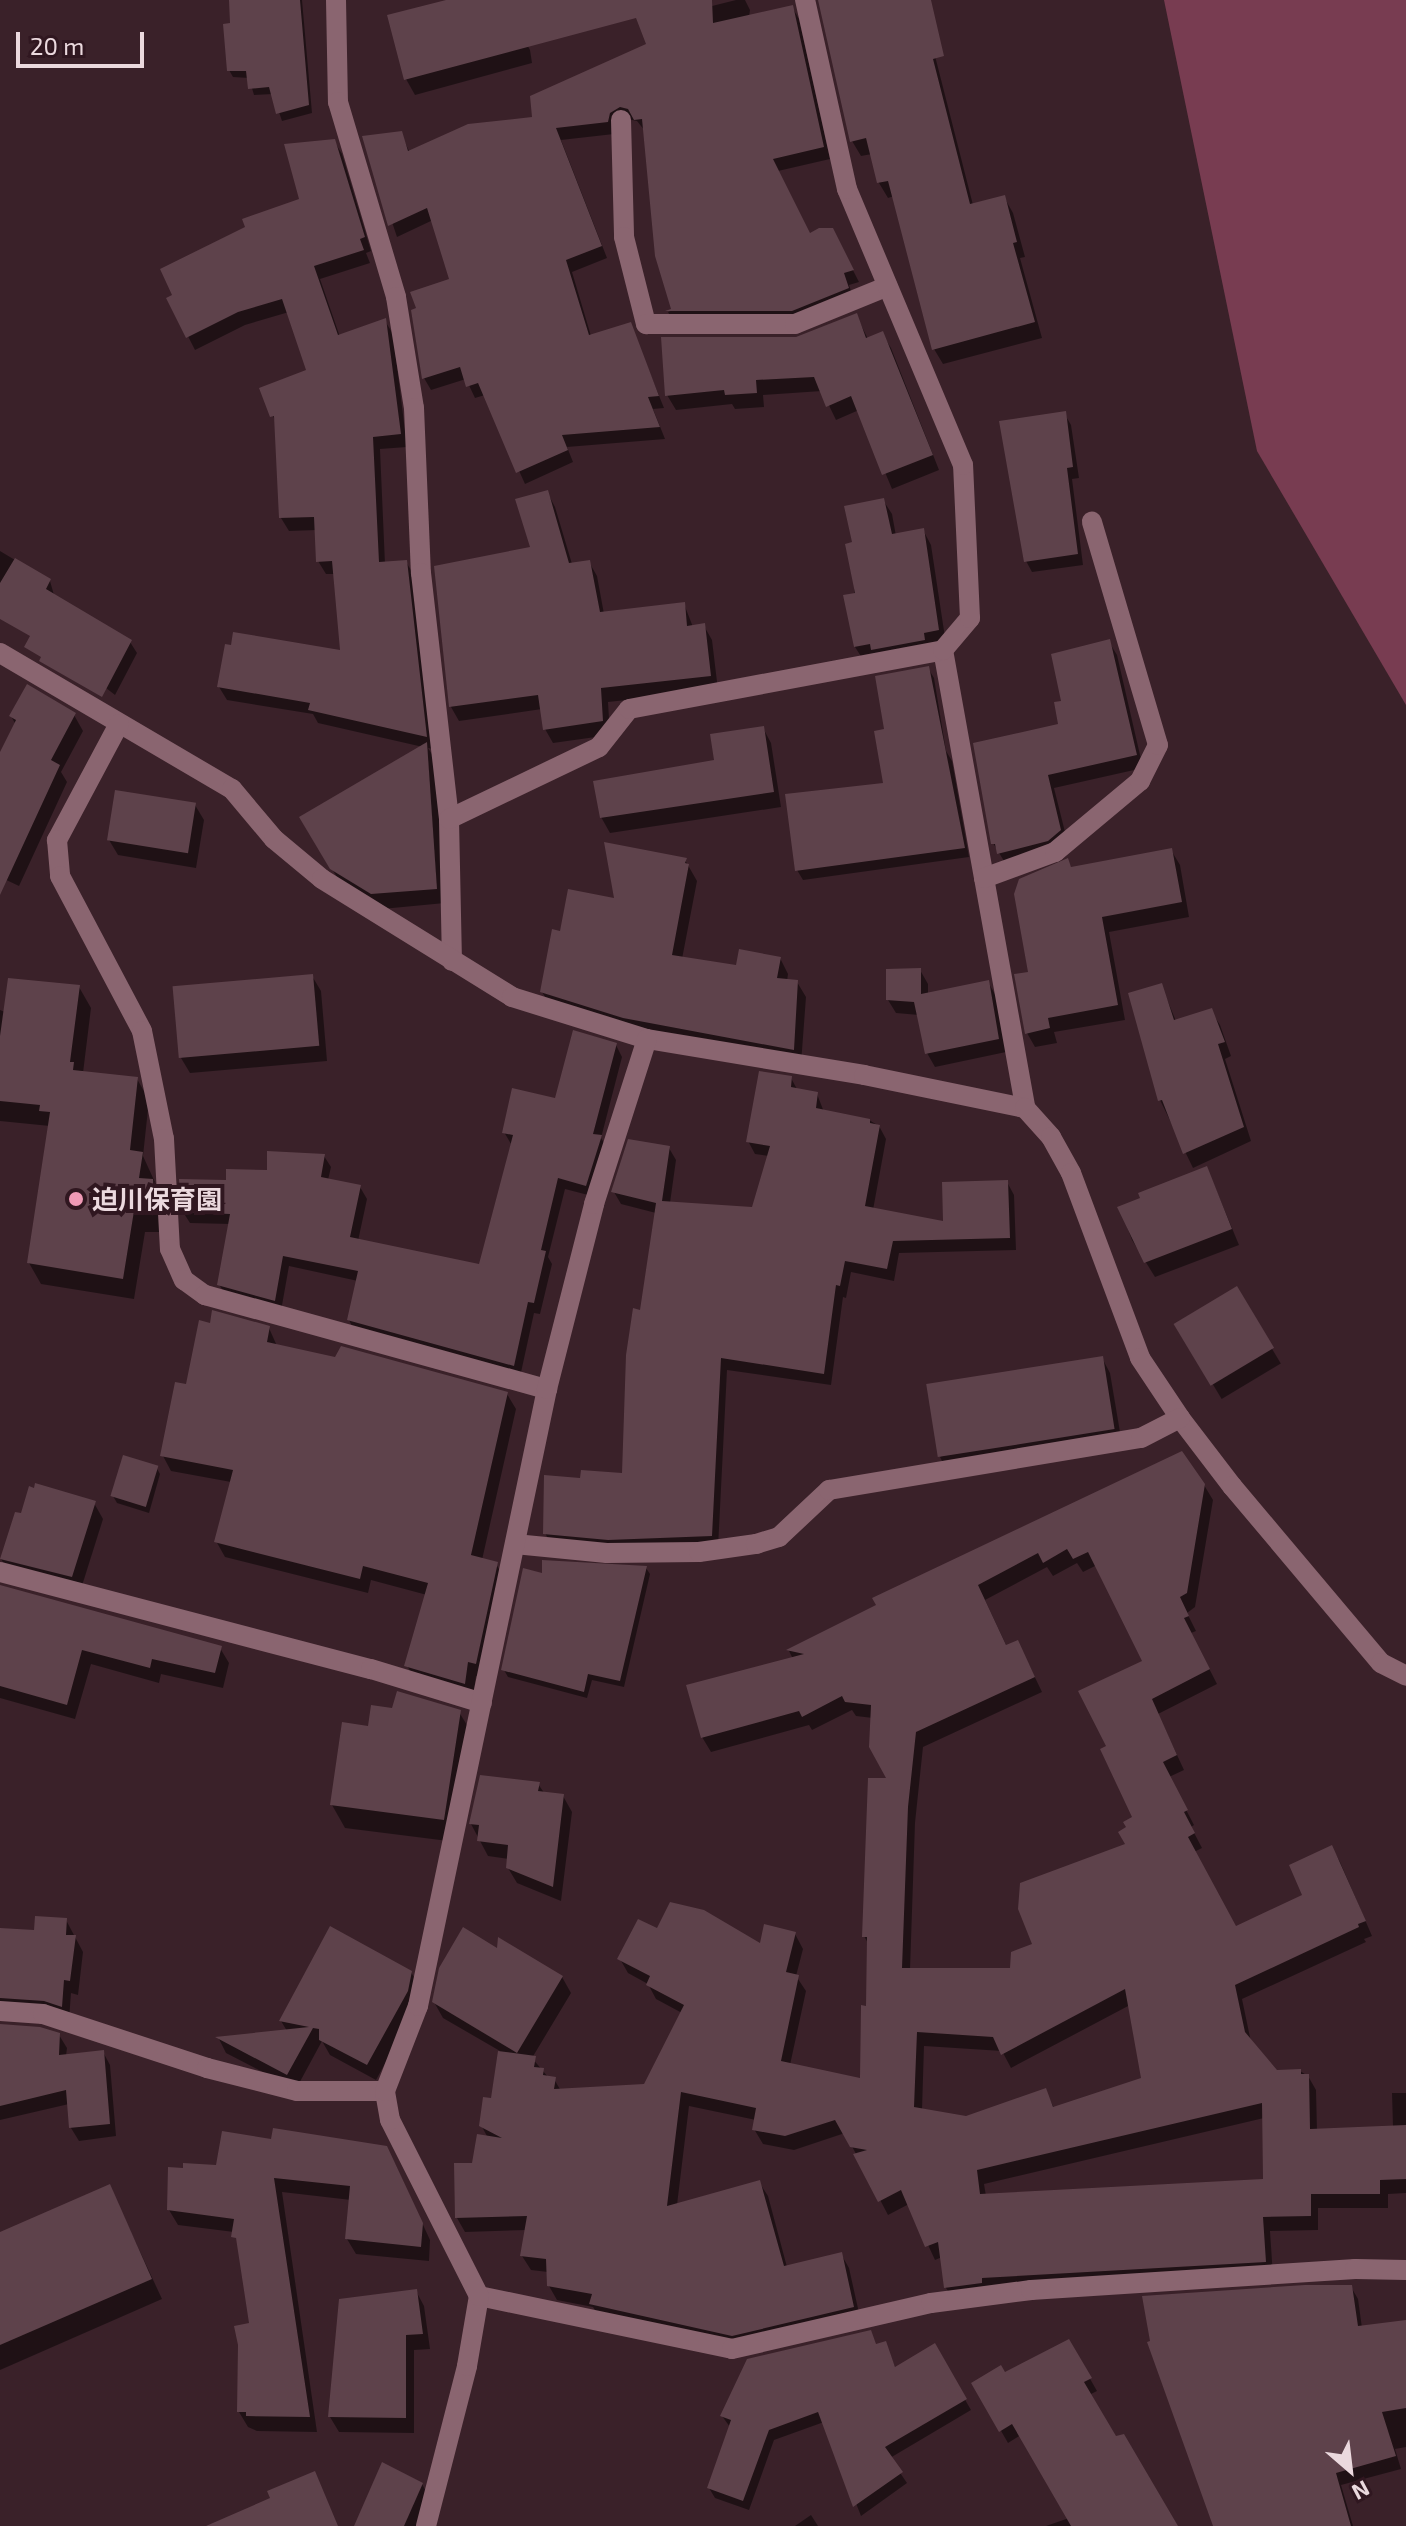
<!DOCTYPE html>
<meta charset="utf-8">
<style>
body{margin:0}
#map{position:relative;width:1406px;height:2526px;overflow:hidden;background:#3a2129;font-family:"Exo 2","Noto Sans JP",sans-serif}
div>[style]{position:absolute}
.green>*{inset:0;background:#783c51}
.shadow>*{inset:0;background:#0007;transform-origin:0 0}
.building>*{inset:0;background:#5e424b;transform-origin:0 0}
.minor>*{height:20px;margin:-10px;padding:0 10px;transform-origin:10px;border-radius:10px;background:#8a6570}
.dots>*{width:22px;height:22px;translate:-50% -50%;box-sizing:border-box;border:4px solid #301720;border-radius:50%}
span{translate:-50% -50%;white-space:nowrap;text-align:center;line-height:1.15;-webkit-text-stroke:8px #301720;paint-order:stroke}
.poi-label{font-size:26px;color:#ebd9de;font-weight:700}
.left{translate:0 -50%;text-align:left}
.north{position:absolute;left:1310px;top:2430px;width:80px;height:80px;-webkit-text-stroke:6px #301720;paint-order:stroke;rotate:152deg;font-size:22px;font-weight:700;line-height:32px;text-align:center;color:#ebd9de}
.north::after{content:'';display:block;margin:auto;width:28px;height:36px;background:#ebd9de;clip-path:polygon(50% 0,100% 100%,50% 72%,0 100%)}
.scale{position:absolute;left:16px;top:32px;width:128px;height:36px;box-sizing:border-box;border:4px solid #ebd9de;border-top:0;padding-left:10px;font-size:24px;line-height:28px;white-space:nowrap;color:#ebd9de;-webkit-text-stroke:6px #301720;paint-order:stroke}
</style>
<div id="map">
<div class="green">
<i style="clip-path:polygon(1164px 0,1406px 0,1406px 705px,1257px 451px)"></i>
</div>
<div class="shadow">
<i style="clip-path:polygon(231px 0,302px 0,312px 113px,282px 121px,273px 94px,254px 95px,249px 78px,233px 77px,229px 70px)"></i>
<i style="clip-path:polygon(736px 0,745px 0,750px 10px,749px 17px,792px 7px,799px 19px,830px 159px,778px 171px,810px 235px,839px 243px,859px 282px,849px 285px,854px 300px,800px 323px,674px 323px,668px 312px,673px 310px,645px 131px,637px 121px,627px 119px,614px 134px,561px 140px,607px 258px,572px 272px,591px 336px,630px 324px,664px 408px,653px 409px,665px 439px,567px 447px,573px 462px,525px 484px,485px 395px,475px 398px,466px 379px,431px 390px,424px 378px,451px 280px,433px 220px,397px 237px,364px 138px,401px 134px,410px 153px,534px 119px,648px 45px,664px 18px)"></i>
<i style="clip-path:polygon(823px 0,915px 0,933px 48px,973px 205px,1004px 197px,1013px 213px,1025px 257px,1020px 258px,1042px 338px,943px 364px,934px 349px,894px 196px,888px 198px,879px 183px,872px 154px,861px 156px,852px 141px)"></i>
<i style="clip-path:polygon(521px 34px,530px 50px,532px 63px,415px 95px,406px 79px)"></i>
<i style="clip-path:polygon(334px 141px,342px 154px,371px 251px,366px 253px,370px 263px,320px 279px,340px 337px,385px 321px,393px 334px,407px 447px,380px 449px,385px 564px,406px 562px,414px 575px,433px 749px,428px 748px,435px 759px,445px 903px,382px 909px,341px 884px,302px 818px,423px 747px,318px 723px,313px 714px,227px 700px,219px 687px,343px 652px,336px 574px,326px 574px,318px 561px,317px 530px,289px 531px,281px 518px,276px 423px,262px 389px,308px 371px,289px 312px,245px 325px,195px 350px,169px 299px,301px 201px)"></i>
<i style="clip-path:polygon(856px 315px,868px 339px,882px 334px,891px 348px,939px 470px,892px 489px,859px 410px,836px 420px,822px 391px,763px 395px,764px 407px,735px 409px,732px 404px,676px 410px,667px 395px)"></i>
<i style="clip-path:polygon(1064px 413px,1071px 425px,1079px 478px,1072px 479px,1083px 565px,1032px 572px,1026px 561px,1001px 422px)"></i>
<i style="clip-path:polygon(547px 492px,555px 507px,572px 564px,589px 562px,597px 576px,604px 614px,684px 604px,693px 627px,704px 626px,712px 640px,718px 690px,608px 702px,610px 735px,553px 743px,545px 729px,542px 709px,459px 721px,451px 707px,533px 549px)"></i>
<i style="clip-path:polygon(883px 500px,892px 514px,896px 536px,923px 530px,931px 545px,946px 644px,864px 661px,855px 647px,854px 544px)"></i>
<i style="clip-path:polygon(0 551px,50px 581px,54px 595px,130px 642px,137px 653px,115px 695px,0 605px)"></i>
<i style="clip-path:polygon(1109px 642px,1117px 655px,1143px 768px,1054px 788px,1068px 844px,1007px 866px,993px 843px)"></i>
<i style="clip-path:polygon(928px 668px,934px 678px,946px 751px,952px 761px,969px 857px,803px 880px,797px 870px,886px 785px,887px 730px)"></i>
<i style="clip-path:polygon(74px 715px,83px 731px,61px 772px,67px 782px,19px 886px,0 877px,0 761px,16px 725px,11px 716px)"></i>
<i style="clip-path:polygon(763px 728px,771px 743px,781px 807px,610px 833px,601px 817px,717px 761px)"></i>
<i style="clip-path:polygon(195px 805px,204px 820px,196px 868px,118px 855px,109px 840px)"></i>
<i style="clip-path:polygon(1171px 850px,1180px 865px,1189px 917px,1109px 932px,1125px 1020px,1054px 1032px,1057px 1043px,1035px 1047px,1027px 1033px,1030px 973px,1067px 860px,1072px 869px)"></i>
<i style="clip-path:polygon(685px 860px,697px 881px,682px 959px,738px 967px,780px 958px,788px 974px,787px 981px,797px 982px,806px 997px,801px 1064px,551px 1007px,542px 992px,562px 933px)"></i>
<i style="clip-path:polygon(920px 970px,928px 984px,928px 995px,988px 982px,996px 996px,1006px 1052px,935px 1067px,927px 1053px,919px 1015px,896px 1013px,888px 1000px)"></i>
<i style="clip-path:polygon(312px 976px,321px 991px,327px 1061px,190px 1073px,181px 1058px)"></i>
<i style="clip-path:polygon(1161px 985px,1176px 1021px,1211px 1011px,1220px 1025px,1231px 1056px,1225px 1059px,1251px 1141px,1193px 1168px,1160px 1100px)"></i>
<i style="clip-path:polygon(79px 987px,91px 1008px,83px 1073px,137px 1079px,149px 1100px,143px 1156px,164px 1202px,166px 1232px,145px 1232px,134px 1299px,41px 1284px,29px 1263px,50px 1126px,0 1121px,0 1010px,5px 1012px)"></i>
<i style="clip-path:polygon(616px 1045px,622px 1057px,601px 1138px,608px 1149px,592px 1196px,565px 1189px,548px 1257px,552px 1264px,540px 1314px,534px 1313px,520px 1377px,355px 1332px,349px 1320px,358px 1281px,289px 1266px,281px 1311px,226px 1296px,219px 1284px,230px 1224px,190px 1223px,183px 1212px,228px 1182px,324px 1156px,331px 1167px,328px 1180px,360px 1187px,367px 1199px,358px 1241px,481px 1266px,511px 1144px,504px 1132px,557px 1101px)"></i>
<i style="clip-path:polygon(791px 1078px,798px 1091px,817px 1094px,824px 1112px,869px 1120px,879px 1126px,886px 1139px,873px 1210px,946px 1223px,1007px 1182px,1014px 1195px,1016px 1250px,899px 1253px,894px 1281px,851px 1272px,846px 1298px,843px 1297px,831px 1385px,727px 1370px,718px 1548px,552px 1546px,545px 1533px,581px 1480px,624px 1475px,656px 1213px,621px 1204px,614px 1192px,669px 1148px,676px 1160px,670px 1203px,753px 1210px,769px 1156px,755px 1154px,748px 1141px)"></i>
<i style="clip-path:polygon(1207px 1168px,1239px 1245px,1155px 1277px,1132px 1240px,1120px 1208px)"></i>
<i style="left:1236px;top:1289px;width:87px;height:69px;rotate:59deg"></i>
<i style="clip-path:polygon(269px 1328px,277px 1346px,507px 1394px,516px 1409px,482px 1560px,496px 1564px,505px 1579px,484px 1678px,476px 1676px,473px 1698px,415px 1681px,407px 1665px,427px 1595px,371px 1580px,368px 1593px,225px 1557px,216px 1541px,231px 1482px,171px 1471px,163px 1456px,187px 1387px)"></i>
<i style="clip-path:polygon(1102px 1358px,1110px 1373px,1122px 1444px,948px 1473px,940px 1457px)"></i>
<i style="clip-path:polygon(156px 1467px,160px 1474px,149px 1513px,117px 1503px,113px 1496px)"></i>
<i style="clip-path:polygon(evenodd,1204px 1485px,1213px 1500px,1195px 1607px,1187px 1613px,1196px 1631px,1191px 1633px,1217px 1684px,1158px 1714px,1184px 1770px,1169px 1777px,1194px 1825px,1191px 1827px,1202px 1848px,1194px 1852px,1236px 1928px,1304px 1896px,1332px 1848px,1340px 1862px,1372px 1936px,1364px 1939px,1366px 1942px,1242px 1999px,1251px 2042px,1276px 2072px,1300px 2071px,1308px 2076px,1316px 2090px,1317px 2131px,1393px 2127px,1392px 2093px,1406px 2093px,1406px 2193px,1388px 2194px,1388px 2208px,1318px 2208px,1318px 2230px,1270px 2231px,1273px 2276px,955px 2302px,946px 2288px,942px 2257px,935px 2260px,909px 2204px,888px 2215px,845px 2133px,794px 2150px,763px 2144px,754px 2129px,756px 2120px,689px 2106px,677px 2205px,759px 2182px,768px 2196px,787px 2267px,841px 2254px,849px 2268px,861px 2322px,741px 2350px,600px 2318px,593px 2307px,557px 2300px,549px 2286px,548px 2272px,531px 2270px,522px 2256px,527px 2230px,465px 2232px,457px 2218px,474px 2165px,488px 2138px,481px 2125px,493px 2101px,500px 2051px,443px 2018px,434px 2002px,498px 1951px,562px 1977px,571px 1993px,532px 2058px,548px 2077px,554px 2079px,561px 2091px,645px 2086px,682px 2013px,656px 1999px,648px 1984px,628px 1973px,620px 1959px,658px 1931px,761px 1947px,795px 1934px,803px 1949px,796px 1976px,806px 1991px,790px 2065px,862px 2081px,868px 2008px,869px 1945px,864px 1936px,889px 1780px,873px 1718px,856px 1716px,852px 1710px,812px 1730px,809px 1725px,711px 1752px,702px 1737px,793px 1659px,789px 1651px,878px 1605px,1204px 1485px,1077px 1563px,1083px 1572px,1097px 1565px,1145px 1662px,1109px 1747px,1135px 1818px,1129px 1828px,1128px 1845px,1012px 1971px,910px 1970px,915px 1823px,923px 1747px,1042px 1692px,1018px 1642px,1007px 1647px,985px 1600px,1047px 1567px,1053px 1576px,1077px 1563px,1204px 1485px,1130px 2005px,1143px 2079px,1054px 2108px,1045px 2090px,967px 2118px,922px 2110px,924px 2046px,1002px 2051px,1011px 2068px,1130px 2005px,1204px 1485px,1264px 2118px,1266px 2180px,986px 2196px,984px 2184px,1264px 2118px)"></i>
<i style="clip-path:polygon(94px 1503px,103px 1519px,80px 1592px,10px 1574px,1px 1559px)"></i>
<i style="clip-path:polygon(646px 1568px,650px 1574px,624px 1687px,592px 1680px,587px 1698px,508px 1677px,504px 1670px,543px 1576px)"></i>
<i style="clip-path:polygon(0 1586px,220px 1648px,229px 1663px,223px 1688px,161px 1674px,159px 1683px,91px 1664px,75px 1719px,0 1698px)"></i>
<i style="clip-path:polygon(459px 1712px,473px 1735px,456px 1842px,345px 1828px,332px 1805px,370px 1728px)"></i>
<i style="clip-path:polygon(538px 1784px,545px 1794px,563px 1796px,572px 1812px,561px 1901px,517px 1883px,508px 1868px,509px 1859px,488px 1856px,471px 1824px)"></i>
<i style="clip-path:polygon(66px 1920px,83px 1952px,78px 1995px,71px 1993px,69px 2020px,0 2019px,0 1930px,36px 1932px)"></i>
<i style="clip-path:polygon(411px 1972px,420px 1988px,416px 2007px,376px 2080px,330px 2055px,322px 2041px,296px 2089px,226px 2053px,219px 2039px,287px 2031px,281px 2021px)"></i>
<i style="clip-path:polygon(59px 2035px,67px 2048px,66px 2056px,103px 2052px,110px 2065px,116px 2136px,79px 2141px,71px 2128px,69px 2104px,0 2120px,0 2042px)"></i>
<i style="clip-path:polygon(395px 2164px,430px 2240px,429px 2261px,356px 2254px,347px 2239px,351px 2200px,282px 2192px,317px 2432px,257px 2431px,248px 2427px,239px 2412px,251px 2324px,240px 2248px,234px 2232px,178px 2225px,169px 2210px,170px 2169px)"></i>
<i style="clip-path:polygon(110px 2187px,162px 2299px,0 2370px,0 2234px)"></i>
<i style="clip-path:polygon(1351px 2287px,1358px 2299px,1362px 2328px,1406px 2323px,1406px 2447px,1395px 2449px,1401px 2469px,1341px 2485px,1353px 2526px,1216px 2526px)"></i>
<i style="clip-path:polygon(416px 2291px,424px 2306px,430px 2349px,414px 2350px,414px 2433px,339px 2432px,330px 2417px)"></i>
<i style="clip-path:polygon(1069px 2342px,1097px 2391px,1089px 2395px,1115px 2439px,1176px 2526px,1046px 2526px,1069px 2518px,1021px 2435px,1008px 2443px,974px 2384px,1004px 2374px)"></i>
<i style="clip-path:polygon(885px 2344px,896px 2369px,934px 2346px,971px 2410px,890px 2458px,907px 2483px,861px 2516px,824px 2422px,774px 2440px,749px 2510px,715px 2498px,709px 2488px,730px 2427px,722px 2416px)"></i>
<i style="clip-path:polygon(422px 2484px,429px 2497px,416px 2526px,356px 2526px)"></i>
<i style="clip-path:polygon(811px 2515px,818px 2526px,795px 2526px)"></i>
</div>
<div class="building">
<i style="clip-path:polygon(229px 0,300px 0,309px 105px,276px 114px,269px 87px,248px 89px,246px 71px,227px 71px,223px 24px,230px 23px)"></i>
<i style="clip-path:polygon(446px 0,712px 0,713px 23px,793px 5px,824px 147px,773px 159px,810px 233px,819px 228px,833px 228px,854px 270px,844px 273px,849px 288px,792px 311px,665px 311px,671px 309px,655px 256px,642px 119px,634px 120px,628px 109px,620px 107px,610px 113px,608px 122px,556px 128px,602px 246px,566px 260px,589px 335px,631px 322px,659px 396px,648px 397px,660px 427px,562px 435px,568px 450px,516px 473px,478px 383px,466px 387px,460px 367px,422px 379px,411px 310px,416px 308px,410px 292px,449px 279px,427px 208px,388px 226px,362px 136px,402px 131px,408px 151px,468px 124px,532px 117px,530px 96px,646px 44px,636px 18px,404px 80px,387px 15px)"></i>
<i style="clip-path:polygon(818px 0,931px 0,944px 56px,933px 59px,970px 204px,1005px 195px,1017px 242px,1013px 243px,1035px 322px,932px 350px,888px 181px,877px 183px,866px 138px,850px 142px)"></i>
<i style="clip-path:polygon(335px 139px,365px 237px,360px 239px,364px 250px,314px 266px,338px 335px,386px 318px,401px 434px,373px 437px,379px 562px,407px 560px,427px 737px,308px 710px,310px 703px,217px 687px,225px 644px,231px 645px,233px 632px,340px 650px,332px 561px,316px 562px,314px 517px,279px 518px,274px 416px,270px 417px,259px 388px,306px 370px,282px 299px,238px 312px,186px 338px,166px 298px,172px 295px,160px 269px,245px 227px,242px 219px,299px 199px,284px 144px)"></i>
<i style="clip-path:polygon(857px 313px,866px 338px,883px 331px,933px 455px,882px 475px,851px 396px,826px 407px,814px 377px,756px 380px,757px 393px,725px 395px,724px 390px,665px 396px,661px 337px,796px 337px)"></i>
<i style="clip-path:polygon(1066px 411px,1073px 467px,1067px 468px,1078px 554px,1024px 562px,999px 421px)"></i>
<i style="clip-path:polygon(548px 490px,569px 563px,590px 560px,600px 612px,685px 602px,687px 626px,705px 623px,711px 676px,601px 688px,603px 721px,543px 730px,538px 695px,449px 707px,434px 566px,530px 547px,515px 499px)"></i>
<i style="clip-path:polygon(884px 498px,892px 534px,924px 528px,939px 630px,924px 633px,925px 640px,871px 650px,870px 644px,854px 647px,843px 595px,855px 593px,845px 544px,852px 542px,844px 506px)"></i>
<i style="clip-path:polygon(15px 558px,51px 579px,46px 589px,132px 640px,102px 697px,39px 661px,41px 657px,24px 647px,30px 636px,0 619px,0 583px)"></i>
<i style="clip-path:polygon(1110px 639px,1137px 755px,1048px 775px,1061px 830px,1048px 841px,997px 854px,995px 844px,991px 844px,973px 743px,1058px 724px,1054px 702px,1061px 701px,1051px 654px)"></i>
<i style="clip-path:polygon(929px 666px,965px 848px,795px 871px,785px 794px,883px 783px,874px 731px,884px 729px,875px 676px)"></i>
<i style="clip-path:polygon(27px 684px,76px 713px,51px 760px,60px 765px,0 895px,0 752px,16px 720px,9px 716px)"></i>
<i style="clip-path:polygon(764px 726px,774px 792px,600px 818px,593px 781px,714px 760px,710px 734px)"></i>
<i style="clip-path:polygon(427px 742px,437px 889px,371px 894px,330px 869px,299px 817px)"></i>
<i style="left:115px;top:790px;width:82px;height:51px;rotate:9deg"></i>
<i style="clip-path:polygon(604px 842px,687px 858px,685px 863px,689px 864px,672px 955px,736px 965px,739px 949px,781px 957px,777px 978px,798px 980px,794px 1050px,623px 1018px,540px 992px,552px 929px,560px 931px,568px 889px,614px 898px)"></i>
<i style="clip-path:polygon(1172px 848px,1182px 902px,1102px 917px,1118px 1005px,1048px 1018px,1050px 1028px,1025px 1034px,1014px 974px,1028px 972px,1014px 894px,1019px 879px,1068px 858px,1071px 867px)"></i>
<i style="clip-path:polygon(921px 968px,921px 994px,989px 980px,999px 1039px,925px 1054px,914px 1002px,886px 1000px,886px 969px)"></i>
<i style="left:313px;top:974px;width:72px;height:141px;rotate:85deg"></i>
<i style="clip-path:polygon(8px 978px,80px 985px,70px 1062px,74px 1062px,73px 1070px,138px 1077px,130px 1150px,143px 1152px,139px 1178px,153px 1179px,155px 1212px,134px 1211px,123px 1279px,27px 1263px,50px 1112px,39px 1111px,40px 1105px,0 1101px,0 1036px)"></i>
<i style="clip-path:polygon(1162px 983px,1174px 1020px,1212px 1008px,1225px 1042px,1218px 1044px,1244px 1127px,1183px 1154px,1162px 1100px,1158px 1101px,1128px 993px)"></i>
<i style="clip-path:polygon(573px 1030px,617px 1043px,593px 1134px,602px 1135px,586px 1186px,558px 1178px,541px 1250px,546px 1251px,534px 1303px,528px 1302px,514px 1366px,347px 1320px,358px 1271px,283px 1256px,275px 1301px,217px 1285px,230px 1214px,181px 1212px,179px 1179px,226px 1180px,226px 1169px,267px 1170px,267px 1151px,325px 1154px,321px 1177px,361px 1185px,350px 1237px,479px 1264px,513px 1135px,502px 1133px,512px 1088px,555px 1098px)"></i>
<i style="clip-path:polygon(759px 1071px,792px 1076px,791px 1087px,818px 1092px,816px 1108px,870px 1119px,870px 1123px,880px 1125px,865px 1206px,943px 1221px,942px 1182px,1008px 1180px,1010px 1238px,893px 1241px,887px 1269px,845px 1261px,840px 1286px,836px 1285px,824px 1374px,721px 1358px,712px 1536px,608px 1540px,543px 1534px,544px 1475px,580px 1478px,581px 1470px,622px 1473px,626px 1355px,633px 1308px,640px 1310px,656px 1203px,611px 1192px,628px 1139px,670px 1146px,662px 1201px,752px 1207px,770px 1146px,746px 1142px)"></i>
<i style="clip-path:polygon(1207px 1166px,1232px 1229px,1144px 1263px,1117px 1207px,1140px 1198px,1138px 1193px)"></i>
<i style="left:1237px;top:1286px;width:72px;height:74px;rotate:59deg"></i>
<i style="clip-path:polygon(212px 1310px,270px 1326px,267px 1342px,335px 1357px,341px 1346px,508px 1392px,471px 1555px,498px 1562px,476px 1664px,468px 1662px,465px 1684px,404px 1666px,428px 1583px,363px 1566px,360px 1579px,214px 1542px,233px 1470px,160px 1456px,175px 1382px,186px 1384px,199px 1320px,210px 1323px)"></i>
<i style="left:1103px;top:1356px;width:74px;height:179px;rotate:81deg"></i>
<i style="clip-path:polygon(evenodd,1182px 1451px,1205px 1484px,1187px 1593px,1180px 1597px,1189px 1616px,1184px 1618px,1210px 1669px,1152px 1699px,1177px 1755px,1163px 1762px,1188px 1810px,1184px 1812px,1195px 1833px,1188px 1837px,1236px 1926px,1302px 1895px,1289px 1865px,1332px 1845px,1366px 1921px,1358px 1924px,1359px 1927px,1235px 1985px,1245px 2032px,1277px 2070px,1301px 2069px,1301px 2074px,1309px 2074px,1310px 2129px,1406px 2125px,1406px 2179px,1380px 2180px,1380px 2194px,1311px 2194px,1311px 2216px,1263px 2217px,1266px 2262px,982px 2278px,982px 2283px,944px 2288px,938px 2242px,925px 2247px,901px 2190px,878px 2202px,853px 2154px,867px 2150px,850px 2147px,835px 2120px,785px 2136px,752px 2130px,756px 2108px,681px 2092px,667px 2206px,760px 2180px,784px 2266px,842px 2252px,854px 2307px,732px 2336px,589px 2304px,592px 2294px,547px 2286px,546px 2259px,520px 2256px,527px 2216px,455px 2218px,454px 2163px,472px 2163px,477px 2134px,502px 2138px,479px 2126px,483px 2097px,491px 2098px,498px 2051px,536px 2056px,534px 2067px,544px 2068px,543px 2075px,556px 2077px,554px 2089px,644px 2084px,684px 2005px,646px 1985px,650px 1976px,617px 1959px,638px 1919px,657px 1928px,670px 1902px,704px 1910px,760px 1943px,764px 1924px,796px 1932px,786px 1972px,799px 1975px,781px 2061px,860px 2078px,861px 2005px,866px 2006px,867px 1937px,862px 1937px,868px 1778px,886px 1778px,869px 1747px,871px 1705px,845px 1702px,842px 1696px,802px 1717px,799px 1711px,701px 1738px,686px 1685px,804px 1654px,786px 1650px,876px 1605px,872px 1598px,1182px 1451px,1067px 1549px,1073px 1559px,1088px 1552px,1142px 1661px,1078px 1691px,1106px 1746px,1100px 1749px,1132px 1817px,1123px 1822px,1126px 1827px,1118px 1832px,1125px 1844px,1020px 1883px,1018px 1909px,1032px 1944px,1011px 1952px,1010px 1968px,902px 1968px,908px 1807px,916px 1732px,1035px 1677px,1018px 1640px,1006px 1645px,978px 1585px,1038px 1553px,1043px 1563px,1067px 1549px,1182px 1451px,1125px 1989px,1141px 2078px,1053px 2107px,1046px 2088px,966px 2116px,914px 2107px,917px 2032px,993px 2037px,1001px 2055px,1125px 1989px,1182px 1451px,1262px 2103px,1263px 2179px,980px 2194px,977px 2170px,1262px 2103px)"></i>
<i style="left:123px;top:1455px;width:37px;height:43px;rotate:17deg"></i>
<i style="clip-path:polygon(35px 1483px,96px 1501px,72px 1577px,0 1559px,15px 1512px,21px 1513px,29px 1486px,34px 1488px)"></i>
<i style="clip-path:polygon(542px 1560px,647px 1566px,620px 1681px,588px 1674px,584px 1692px,501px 1670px,523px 1568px,542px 1573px)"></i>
<i style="clip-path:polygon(0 1585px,222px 1646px,215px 1673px,152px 1659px,150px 1668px,82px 1650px,67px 1705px,0 1686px)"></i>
<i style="clip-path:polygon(397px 1691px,461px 1710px,444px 1820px,330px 1805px,342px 1722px,368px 1726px,371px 1705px,392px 1708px)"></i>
<i style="clip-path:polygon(480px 1775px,540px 1782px,538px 1791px,564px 1794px,553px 1887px,506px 1868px,508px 1845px,477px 1841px,479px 1825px,469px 1824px)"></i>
<i style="clip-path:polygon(35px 1916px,67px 1918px,66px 1935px,76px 1935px,70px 1981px,64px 1980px,62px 2007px,44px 2001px,0 1998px,0 1928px,34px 1930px)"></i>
<i style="clip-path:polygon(330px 1926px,412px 1971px,408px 1991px,367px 2065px,319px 2040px,319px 2029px,313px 2028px,287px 2075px,215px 2037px,309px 2027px,279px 2021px)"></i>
<i style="clip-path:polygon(463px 1927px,497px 1948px,498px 1937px,563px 1976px,517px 2053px,432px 2002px,439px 1968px)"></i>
<i style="clip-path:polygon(0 2024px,40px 2027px,60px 2033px,59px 2055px,104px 2050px,110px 2124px,69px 2128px,66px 2090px,0 2106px)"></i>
<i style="clip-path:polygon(273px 2128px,387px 2146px,423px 2223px,421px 2247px,345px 2239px,350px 2186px,274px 2178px,310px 2417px,246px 2416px,246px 2412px,237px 2412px,238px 2345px,234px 2326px,249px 2323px,236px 2238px,231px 2237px,234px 2219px,167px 2210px,168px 2167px,183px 2168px,183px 2163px,216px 2165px,222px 2131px,271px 2139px)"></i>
<i style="clip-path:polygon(110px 2184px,152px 2279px,0 2345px,0 2232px)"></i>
<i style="clip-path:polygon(1305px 2285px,1352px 2285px,1358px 2326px,1406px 2320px,1406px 2408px,1382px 2412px,1396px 2456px,1336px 2473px,1351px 2526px,1213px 2526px,1147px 2342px,1150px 2341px,1142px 2296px)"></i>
<i style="clip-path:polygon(417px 2289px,423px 2334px,406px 2335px,406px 2418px,328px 2417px,339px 2299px)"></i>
<i style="clip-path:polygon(871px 2330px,876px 2344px,886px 2341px,895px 2367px,935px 2343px,967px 2399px,885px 2447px,903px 2472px,853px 2507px,818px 2412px,769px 2430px,743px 2501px,707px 2488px,731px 2420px,720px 2416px,747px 2359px)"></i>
<i style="clip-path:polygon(1069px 2339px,1092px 2378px,1084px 2382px,1116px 2436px,1124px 2434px,1178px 2526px,1071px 2526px,1012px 2424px,999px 2432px,971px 2383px,1001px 2365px,1005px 2372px)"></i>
<i style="clip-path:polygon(382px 2462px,423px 2483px,404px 2526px,354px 2526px)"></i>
<i style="clip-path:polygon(315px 2471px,338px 2526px,206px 2526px,270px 2498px,267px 2491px)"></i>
</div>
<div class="minor">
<i style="left:336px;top:0;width:102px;rotate:88.9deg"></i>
<i style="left:338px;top:102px;width:203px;rotate:73.4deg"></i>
<i style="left:396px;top:297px;width:112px;rotate:80.8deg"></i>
<i style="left:414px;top:408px;width:165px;rotate:87.6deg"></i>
<i style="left:421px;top:573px;width:248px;rotate:83.5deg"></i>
<i style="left:449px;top:819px;width:142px;rotate:88.8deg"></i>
<i style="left:621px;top:120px;width:117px;rotate:88.5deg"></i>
<i style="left:624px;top:237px;width:90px;rotate:75.8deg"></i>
<i style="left:646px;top:324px;width:149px"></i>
<i style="left:795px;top:324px;width:100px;rotate:-22.2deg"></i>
<i style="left:943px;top:650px;width:465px;rotate:79.8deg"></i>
<i style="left:0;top:653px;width:269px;rotate:30.4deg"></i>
<i style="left:232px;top:789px;width:65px;rotate:50deg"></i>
<i style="left:274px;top:839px;width:62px;rotate:39.8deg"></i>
<i style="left:322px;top:879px;width:224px;rotate:31.8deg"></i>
<i style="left:512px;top:997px;width:141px;rotate:17.3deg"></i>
<i style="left:647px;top:1039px;width:220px;rotate:9.4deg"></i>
<i style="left:864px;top:1075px;width:164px;rotate:11.6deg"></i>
<i style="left:1025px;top:1108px;width:39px;rotate:48deg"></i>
<i style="left:1051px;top:1137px;width:41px;rotate:60.9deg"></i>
<i style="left:1071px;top:1173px;width:197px;rotate:69.5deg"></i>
<i style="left:1140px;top:1358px;width:72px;rotate:56.3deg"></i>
<i style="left:1180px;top:1418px;width:86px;rotate:52.6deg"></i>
<i style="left:1232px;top:1486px;width:231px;rotate:49.9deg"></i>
<i style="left:1381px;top:1663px;width:28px;rotate:27deg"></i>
<i style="left:119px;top:724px;width:132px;rotate:118.1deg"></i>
<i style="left:57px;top:840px;width:36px;rotate:85deg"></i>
<i style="left:60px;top:876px;width:175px;rotate:62.1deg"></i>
<i style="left:142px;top:1031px;width:110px;rotate:78.5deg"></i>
<i style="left:164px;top:1139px;width:110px;rotate:86.9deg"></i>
<i style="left:170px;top:1249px;width:34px;rotate:66deg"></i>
<i style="left:184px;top:1280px;width:26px;rotate:36deg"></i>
<i style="left:205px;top:1295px;width:355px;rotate:15.4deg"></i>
<i style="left:449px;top:819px;width:166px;rotate:-25.6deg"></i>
<i style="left:599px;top:747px;width:48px;rotate:-51.7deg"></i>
<i style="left:629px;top:709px;width:319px;rotate:-10.6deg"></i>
<i style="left:943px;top:650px;width:42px;rotate:-49.8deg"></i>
<i style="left:970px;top:618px;width:153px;rotate:-92.6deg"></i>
<i style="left:963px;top:465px;width:299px;rotate:-112.8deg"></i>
<i style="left:847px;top:189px;width:194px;rotate:-102.5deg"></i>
<i style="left:984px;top:878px;width:76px;rotate:-20.1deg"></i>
<i style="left:1055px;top:852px;width:111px;rotate:-39.9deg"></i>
<i style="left:1140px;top:781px;width:40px;rotate:-63.4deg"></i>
<i style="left:1158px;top:745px;width:233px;rotate:-106.5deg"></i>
<i style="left:515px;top:1544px;width:92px;rotate:5.6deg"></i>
<i style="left:607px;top:1553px;width:92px;rotate:-0.6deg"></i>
<i style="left:699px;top:1552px;width:58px;rotate:-8deg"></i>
<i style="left:756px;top:1544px;width:24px;rotate:-17deg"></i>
<i style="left:779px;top:1537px;width:69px;rotate:-43.2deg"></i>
<i style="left:829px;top:1490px;width:316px;rotate:-9.5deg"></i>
<i style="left:1141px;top:1438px;width:44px;rotate:-27.1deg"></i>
<i style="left:0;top:1572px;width:383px;rotate:14.7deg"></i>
<i style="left:371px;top:1669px;width:116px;rotate:17deg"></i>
<i style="left:0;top:2011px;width:43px;rotate:4deg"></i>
<i style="left:43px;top:2014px;width:173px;rotate:18.2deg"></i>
<i style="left:207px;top:2068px;width:93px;rotate:14.3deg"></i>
<i style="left:297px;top:2091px;width:88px"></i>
<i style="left:479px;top:2296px;width:258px;rotate:11.8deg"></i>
<i style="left:732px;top:2349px;width:204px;rotate:-13deg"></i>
<i style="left:931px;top:2303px;width:101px;rotate:-7.4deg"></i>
<i style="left:1031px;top:2290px;width:325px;rotate:-3.7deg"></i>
<i style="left:1355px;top:2269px;width:51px;rotate:1.1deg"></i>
<i style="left:426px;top:2526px;width:165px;rotate:-75.6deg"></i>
<i style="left:467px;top:2366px;width:71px;rotate:-80.3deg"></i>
<i style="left:479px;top:2296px;width:197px;rotate:-116.8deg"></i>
<i style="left:390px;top:2120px;width:29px;rotate:-100deg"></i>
<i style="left:385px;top:2091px;width:91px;rotate:-68.8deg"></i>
<i style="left:418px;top:2006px;width:630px;rotate:-78.19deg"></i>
<i style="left:547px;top:1389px;width:191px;rotate:-75.7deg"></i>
<i style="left:594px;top:1204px;width:173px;rotate:-72.2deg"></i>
</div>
<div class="dots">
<i style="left:76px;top:1199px;background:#f09ab6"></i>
</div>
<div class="poi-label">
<span class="left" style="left:92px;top:1199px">迫川保育園</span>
</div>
<div class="north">N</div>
<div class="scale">20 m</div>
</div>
